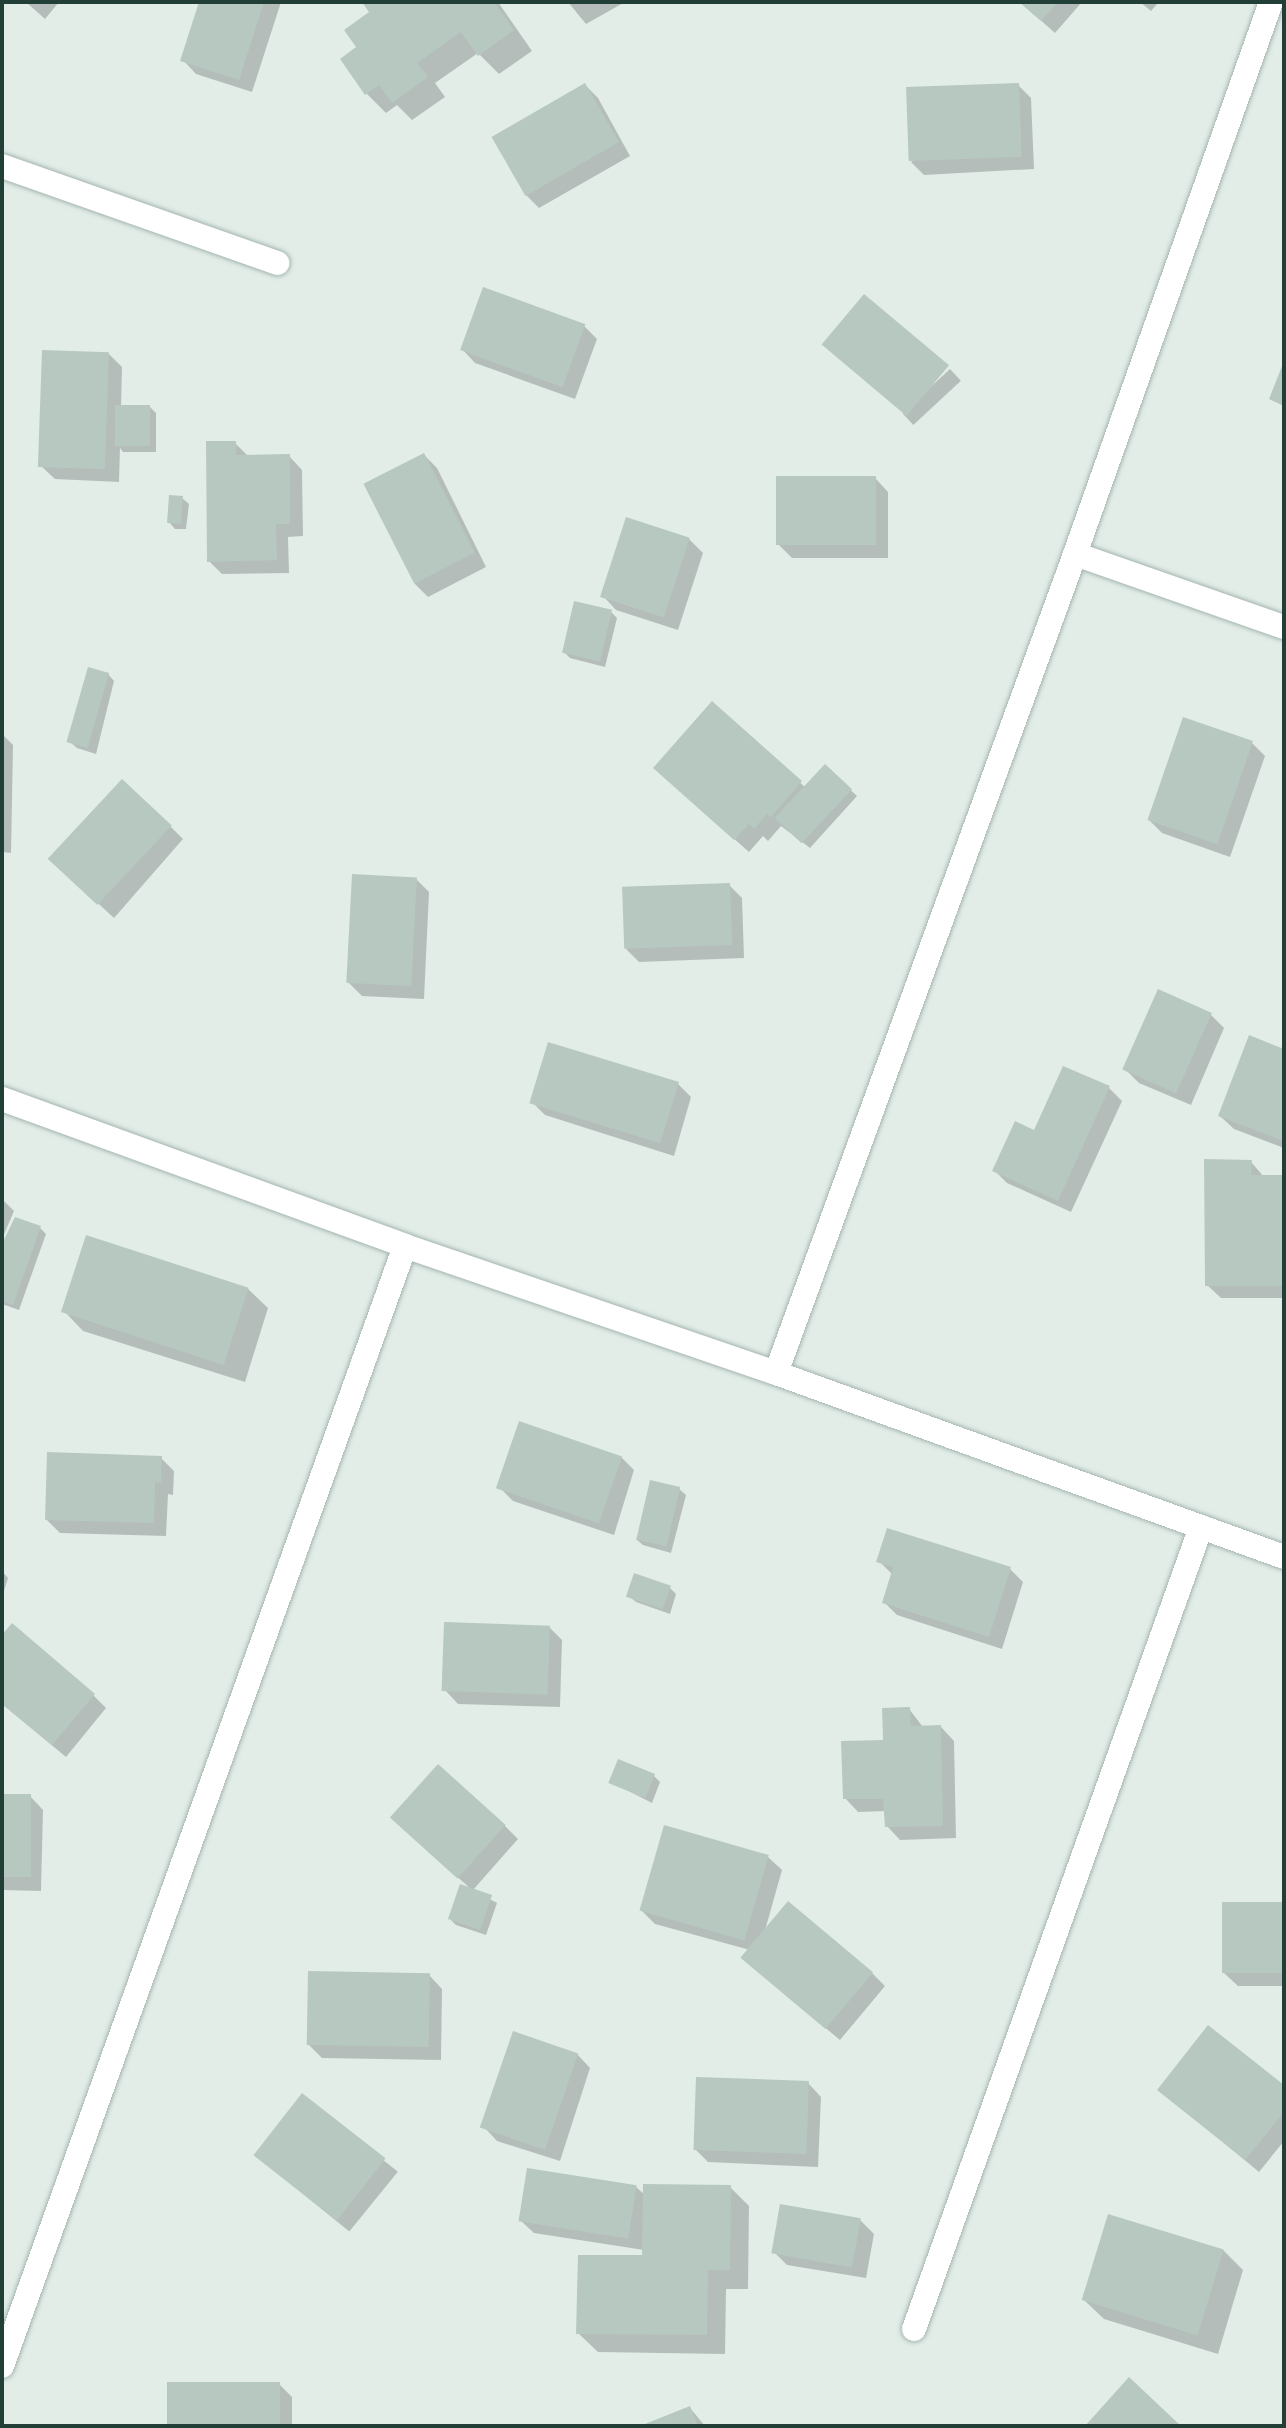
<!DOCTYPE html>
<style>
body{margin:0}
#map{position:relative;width:1286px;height:2428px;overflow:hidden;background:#e2ede8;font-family:Lato,sans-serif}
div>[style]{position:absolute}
.shadow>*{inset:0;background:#0003;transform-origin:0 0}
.building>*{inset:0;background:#b7c8c1;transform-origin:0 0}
.roads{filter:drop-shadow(0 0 2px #a4b5af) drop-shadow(0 0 2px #a4b5af)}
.minor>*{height:24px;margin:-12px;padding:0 12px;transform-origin:12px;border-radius:12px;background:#fff}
span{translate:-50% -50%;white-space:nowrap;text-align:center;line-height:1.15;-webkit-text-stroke:6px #f3f9f6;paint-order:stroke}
.frame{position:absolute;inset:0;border:4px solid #213f37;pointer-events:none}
</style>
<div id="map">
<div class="shadow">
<i style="clip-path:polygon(26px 2px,59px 2px,45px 19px)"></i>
<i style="clip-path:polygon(201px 2px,281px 2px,252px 92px,196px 74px,183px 60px)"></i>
<i style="clip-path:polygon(366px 2px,498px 2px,532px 51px,499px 74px,478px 53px,435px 83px,445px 97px,412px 120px,397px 105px,386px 113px,367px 94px,343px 59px,359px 48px,371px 13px)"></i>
<i style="clip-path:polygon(568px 2px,625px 2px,586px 24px)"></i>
<i style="clip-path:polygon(1020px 2px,1082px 2px,1055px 33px)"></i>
<i style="clip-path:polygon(1140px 2px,1159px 2px,1151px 11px)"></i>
<i style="clip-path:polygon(585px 85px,598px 98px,630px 156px,539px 208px,526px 195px,494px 138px)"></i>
<i style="clip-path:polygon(1018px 85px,1031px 98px,1034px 169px,924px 175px,911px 162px)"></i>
<i style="clip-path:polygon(584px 326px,597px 339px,575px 399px,475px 363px,462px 349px)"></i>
<i style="clip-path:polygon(109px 354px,122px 367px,121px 407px,150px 407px,156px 413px,156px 452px,123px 452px,120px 448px,119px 482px,55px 479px,41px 466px)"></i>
<i style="left:950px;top:369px;width:16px;height:65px;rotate:47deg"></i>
<i style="clip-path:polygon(235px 443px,249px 457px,289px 456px,302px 470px,303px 536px,288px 537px,289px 573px,222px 574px,209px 561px)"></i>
<i style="clip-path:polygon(424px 455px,437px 468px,486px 567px,428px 597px,415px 584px)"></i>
<i style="clip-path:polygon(875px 478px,888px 492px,888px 558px,792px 558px,778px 544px)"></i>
<i style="clip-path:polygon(182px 498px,189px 504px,186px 529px,175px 529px,169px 522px)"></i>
<i style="clip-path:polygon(689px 539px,703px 553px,678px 630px,616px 610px,603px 596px)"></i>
<i style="clip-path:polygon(611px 612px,617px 618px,605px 667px,570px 658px,564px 652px)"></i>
<i style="clip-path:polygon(108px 674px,114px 681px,96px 754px,77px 748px,70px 742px)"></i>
<i style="clip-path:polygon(712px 704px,806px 788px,826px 767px,857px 796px,810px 848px,781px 826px,768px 841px,763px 836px,749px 852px,669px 781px)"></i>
<i style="clip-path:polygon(2px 734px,13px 745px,11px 853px,2px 852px)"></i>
<i style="clip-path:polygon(1252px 743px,1265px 756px,1230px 857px,1162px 833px,1149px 820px)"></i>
<i style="clip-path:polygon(170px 826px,183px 839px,114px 918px,65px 873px)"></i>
<i style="clip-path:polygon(416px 879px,429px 892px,424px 999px,362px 996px,348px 982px)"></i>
<i style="clip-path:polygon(729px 885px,742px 898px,744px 958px,639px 962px,626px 949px)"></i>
<i style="clip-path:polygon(1211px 1015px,1224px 1028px,1191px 1105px,1139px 1083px,1126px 1070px)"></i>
<i style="clip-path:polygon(1284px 1051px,1284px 1148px,1234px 1129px,1220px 1116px)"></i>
<i style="clip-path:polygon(678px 1084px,691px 1097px,674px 1156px,545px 1115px,532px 1102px)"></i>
<i style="clip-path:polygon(1109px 1088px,1122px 1101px,1071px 1212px,1007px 1183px,994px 1170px,1035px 1133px)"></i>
<i style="clip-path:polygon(1251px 1162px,1264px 1177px,1284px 1179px,1284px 1298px,1221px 1298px,1207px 1285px)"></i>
<i style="clip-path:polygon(2px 1199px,14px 1211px,2px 1239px)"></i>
<i style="clip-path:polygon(40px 1228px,46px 1234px,19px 1310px,2px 1304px,2px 1246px)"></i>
<i style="clip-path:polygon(248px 1289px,268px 1308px,245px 1382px,83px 1331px,64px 1311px)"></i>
<i style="clip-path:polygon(621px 1457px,634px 1470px,614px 1535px,513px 1501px,500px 1488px)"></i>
<i style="clip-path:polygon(161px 1458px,174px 1471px,173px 1495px,168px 1494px,166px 1536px,60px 1533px,47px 1520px)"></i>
<i style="clip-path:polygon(679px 1489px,686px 1495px,671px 1553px,643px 1545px,636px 1539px)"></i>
<i style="clip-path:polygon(879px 1561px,1010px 1569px,1023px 1582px,1002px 1649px,897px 1615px,884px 1602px,893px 1575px)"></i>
<i style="clip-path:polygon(2px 1571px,8px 1578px,2px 1597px)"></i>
<i style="clip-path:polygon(670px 1588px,676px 1594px,670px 1614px,636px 1602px,629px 1596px)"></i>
<i style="clip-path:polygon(549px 1627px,562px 1640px,560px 1707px,458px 1704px,445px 1690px)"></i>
<i style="clip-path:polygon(2px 1638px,93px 1695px,106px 1708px,66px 1757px,2px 1704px)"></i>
<i style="clip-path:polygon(909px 1709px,923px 1727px,941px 1727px,954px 1741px,956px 1838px,900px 1840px,887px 1826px,886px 1811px,858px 1812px,845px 1798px)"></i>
<i style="clip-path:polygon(654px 1776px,660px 1782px,652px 1803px,611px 1782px)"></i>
<i style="clip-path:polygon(2px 1796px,30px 1796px,43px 1810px,41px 1891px,2px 1890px)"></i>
<i style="clip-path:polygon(505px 1826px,518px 1839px,473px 1890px,497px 1903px,486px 1935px,456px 1925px,450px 1919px,472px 1890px,406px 1831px)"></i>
<i style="clip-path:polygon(768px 1857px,782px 1870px,764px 1934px,872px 1973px,885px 1986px,840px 2040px,757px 1971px,750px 1950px,655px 1924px,642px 1911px)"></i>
<i style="clip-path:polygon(1284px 1904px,1284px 1986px,1238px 1986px,1224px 1973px)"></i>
<i style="clip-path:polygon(429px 1975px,442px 1989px,441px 2060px,322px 2058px,309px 2045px)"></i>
<i style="clip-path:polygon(577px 2054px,590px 2068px,560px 2161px,497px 2141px,484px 2127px)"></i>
<i style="clip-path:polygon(808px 2083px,821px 2097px,818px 2167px,708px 2162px,695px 2149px)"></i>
<i style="clip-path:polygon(1284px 2088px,1284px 2141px,1259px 2172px,1160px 2090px)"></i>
<i style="left:303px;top:2095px;width:122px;height:77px;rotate:39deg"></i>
<i style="clip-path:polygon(636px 2187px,645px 2195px,730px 2187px,749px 2206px,748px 2289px,726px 2289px,725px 2354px,598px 2352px,578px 2333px,644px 2257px,644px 2250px,534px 2233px,520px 2220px)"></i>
<i style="clip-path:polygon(860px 2220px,874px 2234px,866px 2278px,787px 2265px,774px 2252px)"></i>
<i style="clip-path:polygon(1223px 2250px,1243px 2270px,1218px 2354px,1104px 2319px,1084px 2300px)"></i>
<i style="clip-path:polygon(279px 2384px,292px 2397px,292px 2426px,169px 2426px)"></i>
<i style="clip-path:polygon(690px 2408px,705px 2426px,645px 2426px)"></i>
</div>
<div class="building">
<i style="clip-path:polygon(199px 2px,264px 2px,239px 80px,180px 61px)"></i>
<i style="clip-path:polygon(362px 2px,494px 2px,514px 30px,478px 56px,461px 32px,417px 63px,428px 77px,392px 103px,379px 85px,365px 95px,340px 59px,356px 47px,344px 30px,369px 12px)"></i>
<i style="clip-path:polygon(1019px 2px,1058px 2px,1041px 21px)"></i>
<i style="left:585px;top:83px;width:68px;height:108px;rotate:60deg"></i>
<i style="left:1019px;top:83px;width:74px;height:113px;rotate:88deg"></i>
<i style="left:483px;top:287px;width:109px;height:67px;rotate:20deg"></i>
<i style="left:864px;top:294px;width:111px;height:66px;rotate:40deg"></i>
<i style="left:42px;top:350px;width:67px;height:117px;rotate:2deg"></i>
<i style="clip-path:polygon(1284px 361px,1284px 406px,1269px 399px)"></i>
<i style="left:115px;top:405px;width:35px;height:41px"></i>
<i style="clip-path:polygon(206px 441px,236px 441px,236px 455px,290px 454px,290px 524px,276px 524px,277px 560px,207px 562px)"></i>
<i style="left:424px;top:453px;width:112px;height:68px;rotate:63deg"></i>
<i style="left:776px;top:476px;width:100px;height:69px"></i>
<i style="left:169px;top:495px;width:14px;height:28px;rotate:4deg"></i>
<i style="left:626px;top:517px;width:67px;height:84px;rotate:18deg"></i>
<i style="left:574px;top:601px;width:39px;height:53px;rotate:13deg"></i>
<i style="left:88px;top:667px;width:22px;height:78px;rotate:16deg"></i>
<i style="clip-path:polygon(712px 701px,802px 781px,771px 817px,767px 814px,754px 829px,749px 824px,734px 840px,653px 768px)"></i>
<i style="left:1183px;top:717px;width:74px;height:109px;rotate:19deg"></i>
<i style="left:825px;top:764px;width:37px;height:74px;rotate:43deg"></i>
<i style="left:122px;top:779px;width:68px;height:109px;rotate:43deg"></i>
<i style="left:352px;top:874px;width:65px;height:109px;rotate:3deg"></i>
<i style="left:730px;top:883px;width:62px;height:108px;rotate:88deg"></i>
<i style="left:1158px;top:989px;width:59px;height:88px;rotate:24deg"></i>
<i style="clip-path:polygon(1249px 1035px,1284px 1049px,1284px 1141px,1218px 1116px)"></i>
<i style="left:548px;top:1042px;width:137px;height:64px;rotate:17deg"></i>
<i style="clip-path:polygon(1063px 1066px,1110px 1086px,1058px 1201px,992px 1171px,1015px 1121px,1034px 1130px)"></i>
<i style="clip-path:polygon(1204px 1159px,1252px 1160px,1251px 1175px,1283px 1175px,1284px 1286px,1205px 1286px)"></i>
<i style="clip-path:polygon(15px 1217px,41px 1226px,13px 1305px,2px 1301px,2px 1244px)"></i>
<i style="left:86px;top:1235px;width:171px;height:81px;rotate:18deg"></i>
<i style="left:519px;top:1421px;width:109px;height:71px;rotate:19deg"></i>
<i style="clip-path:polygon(47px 1452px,162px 1456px,161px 1483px,155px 1482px,154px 1523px,45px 1520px)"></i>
<i style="left:650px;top:1480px;width:31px;height:61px;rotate:13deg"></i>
<i style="clip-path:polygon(887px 1528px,1011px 1567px,989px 1637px,882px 1603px,893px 1567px,876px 1562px)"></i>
<i style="left:634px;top:1573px;width:39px;height:25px;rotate:19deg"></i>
<i style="left:444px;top:1622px;width:106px;height:69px;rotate:2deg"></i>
<i style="clip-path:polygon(12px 1623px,95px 1694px,52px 1745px,2px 1704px,2px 1635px)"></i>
<i style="clip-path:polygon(910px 1707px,911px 1726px,941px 1725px,943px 1826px,885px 1827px,883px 1799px,843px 1799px,841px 1741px,883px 1740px,882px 1708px)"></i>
<i style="left:618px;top:1759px;width:40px;height:26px;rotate:22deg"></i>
<i style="left:438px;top:1764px;width:91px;height:72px;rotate:42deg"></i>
<i style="left:2px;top:1794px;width:29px;height:83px"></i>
<i style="left:664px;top:1825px;width:109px;height:89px;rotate:16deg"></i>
<i style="left:460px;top:1884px;width:34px;height:37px;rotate:19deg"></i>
<i style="left:788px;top:1901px;width:111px;height:74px;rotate:40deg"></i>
<i style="left:1222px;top:1902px;width:62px;height:71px"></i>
<i style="left:308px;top:1971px;width:122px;height:74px;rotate:1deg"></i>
<i style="clip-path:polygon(1208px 2025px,1284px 2085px,1284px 2112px,1245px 2160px,1157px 2090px)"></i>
<i style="left:513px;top:2031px;width:69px;height:102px;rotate:19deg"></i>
<i style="left:696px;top:2077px;width:113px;height:73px;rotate:2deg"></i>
<i style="left:302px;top:2093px;width:106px;height:79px;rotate:38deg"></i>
<i style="left:527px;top:2168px;width:111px;height:54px;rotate:9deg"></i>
<i style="clip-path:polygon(643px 2184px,731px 2185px,730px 2270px,708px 2270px,707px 2335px,576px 2334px,578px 2255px,642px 2255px)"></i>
<i style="left:780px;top:2204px;width:82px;height:50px;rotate:10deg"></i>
<i style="left:1108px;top:2214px;width:121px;height:90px;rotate:17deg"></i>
<i style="clip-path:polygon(1129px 2377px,1181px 2426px,1085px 2426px)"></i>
<i style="left:280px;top:2382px;width:44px;height:113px;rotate:90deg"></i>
<i style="clip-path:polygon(690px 2406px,698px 2426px,640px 2426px)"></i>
</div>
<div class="roads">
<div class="minor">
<i style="left:2px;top:166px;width:292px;rotate:19.4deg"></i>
<i style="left:1075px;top:554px;width:221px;rotate:19.3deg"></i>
<i style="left:2px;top:1099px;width:429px;rotate:20deg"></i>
<i style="left:405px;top:1246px;width:392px;rotate:18.9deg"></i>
<i style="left:776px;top:1373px;width:540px;rotate:19.91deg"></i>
<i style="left:776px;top:1373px;width:872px;rotate:-69.94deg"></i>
<i style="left:1075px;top:554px;width:586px;rotate:-70.45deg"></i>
<i style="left:914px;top:2329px;width:852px;rotate:-70.31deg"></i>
<i style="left:2px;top:2366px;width:1190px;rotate:-70.21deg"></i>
</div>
</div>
<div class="frame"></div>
</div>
